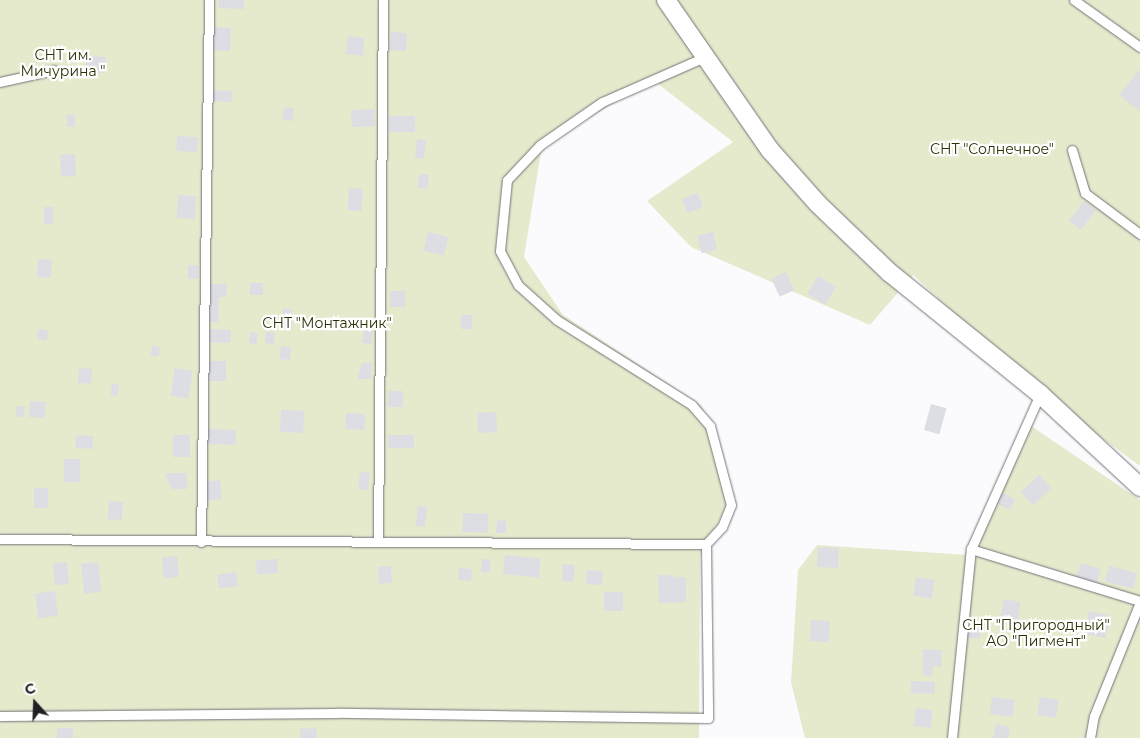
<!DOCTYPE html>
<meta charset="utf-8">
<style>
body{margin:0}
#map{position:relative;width:1140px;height:738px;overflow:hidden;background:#fbfbfe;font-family:Montserrat,sans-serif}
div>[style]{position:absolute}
.green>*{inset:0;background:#e5eacc}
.building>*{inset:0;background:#dddde4;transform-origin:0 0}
.roads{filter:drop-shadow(0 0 1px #747379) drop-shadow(0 0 1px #747379)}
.service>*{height:9px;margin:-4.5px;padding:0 4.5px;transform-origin:4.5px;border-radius:4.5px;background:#fff}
.minor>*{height:18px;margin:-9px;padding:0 9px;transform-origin:9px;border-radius:9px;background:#fff}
span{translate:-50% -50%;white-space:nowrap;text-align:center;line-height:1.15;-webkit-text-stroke:4.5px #fff;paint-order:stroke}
.park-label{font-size:14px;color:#2c3004}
.north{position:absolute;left:10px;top:678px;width:50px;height:50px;-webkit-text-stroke:4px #fff;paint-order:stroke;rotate:340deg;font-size:14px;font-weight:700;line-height:20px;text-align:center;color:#212123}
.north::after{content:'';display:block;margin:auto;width:18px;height:22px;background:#212123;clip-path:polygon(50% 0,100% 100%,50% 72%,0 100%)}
</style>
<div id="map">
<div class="green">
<i style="clip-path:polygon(0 0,1140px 0,1140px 466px,1034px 388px,913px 275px,870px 325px,691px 247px,647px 201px,733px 142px,653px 80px,542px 146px,524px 257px,563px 315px,702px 406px,732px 497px,700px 556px,699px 738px,0 738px)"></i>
<i style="clip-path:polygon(1024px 421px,1140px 500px,1140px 738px,805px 738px,791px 682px,798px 570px,817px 545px,968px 555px)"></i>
</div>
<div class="building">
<i style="clip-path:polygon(219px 0,244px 0,244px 9px,218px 8px)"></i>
<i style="left:213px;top:27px;width:18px;height:23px;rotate:3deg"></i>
<i style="left:391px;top:32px;width:16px;height:18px;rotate:4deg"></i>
<i style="left:348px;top:36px;width:17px;height:18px;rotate:7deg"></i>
<i style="left:86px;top:56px;width:20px;height:16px;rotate:3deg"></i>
<i style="clip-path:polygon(1140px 69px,1140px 107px,1138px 110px,1119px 95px)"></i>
<i style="left:211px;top:90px;width:21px;height:11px;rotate:3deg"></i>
<i style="left:284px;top:107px;width:10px;height:13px;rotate:6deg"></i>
<i style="left:374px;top:109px;width:17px;height:23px;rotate:87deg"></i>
<i style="left:67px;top:115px;width:8px;height:12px"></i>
<i style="left:389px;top:116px;width:26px;height:16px"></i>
<i style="left:177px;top:136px;width:21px;height:15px;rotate:3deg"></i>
<i style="left:417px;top:139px;width:9px;height:19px;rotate:6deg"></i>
<i style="left:75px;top:154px;width:22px;height:15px;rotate:87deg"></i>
<i style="left:419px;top:174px;width:10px;height:14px;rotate:6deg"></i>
<i style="left:349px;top:188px;width:14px;height:22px;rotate:4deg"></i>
<i style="left:698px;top:193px;width:15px;height:17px;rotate:70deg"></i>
<i style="left:178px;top:195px;width:18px;height:23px;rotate:3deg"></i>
<i style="left:1084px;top:201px;width:15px;height:25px;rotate:37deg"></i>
<i style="left:44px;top:207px;width:9px;height:17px"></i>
<i style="left:428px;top:232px;width:21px;height:19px;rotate:14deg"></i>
<i style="left:713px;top:232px;width:18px;height:16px;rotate:77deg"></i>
<i style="left:38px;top:259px;width:14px;height:18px;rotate:4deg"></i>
<i style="left:188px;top:265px;width:10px;height:14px"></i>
<i style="left:786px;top:272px;width:20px;height:16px;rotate:66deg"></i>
<i style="left:818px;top:276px;width:21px;height:21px;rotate:31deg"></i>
<i style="left:250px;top:283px;width:13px;height:12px"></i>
<i style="clip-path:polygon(209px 284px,227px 284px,226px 297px,219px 297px,218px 322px,208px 322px)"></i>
<i style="left:390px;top:291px;width:15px;height:16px"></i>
<i style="left:283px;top:309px;width:9px;height:20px"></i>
<i style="left:472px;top:315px;width:14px;height:11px;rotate:90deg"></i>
<i style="left:364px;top:326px;width:9px;height:17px;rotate:6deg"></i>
<i style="left:38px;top:329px;width:10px;height:10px;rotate:6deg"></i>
<i style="left:209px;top:329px;width:22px;height:13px;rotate:3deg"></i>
<i style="left:250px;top:332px;width:8px;height:11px;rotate:7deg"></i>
<i style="left:266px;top:332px;width:9px;height:11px;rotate:6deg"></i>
<i style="left:152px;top:346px;width:8px;height:10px;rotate:7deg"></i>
<i style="left:281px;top:346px;width:10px;height:13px;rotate:6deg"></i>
<i style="left:209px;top:361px;width:17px;height:20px"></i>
<i style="clip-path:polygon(362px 363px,372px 363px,371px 379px,357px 379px)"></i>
<i style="left:79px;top:368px;width:13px;height:15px;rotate:4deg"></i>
<i style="left:175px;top:368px;width:18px;height:28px;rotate:9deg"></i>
<i style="left:112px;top:384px;width:7px;height:11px;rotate:8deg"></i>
<i style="left:388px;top:391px;width:15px;height:16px"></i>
<i style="left:30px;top:401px;width:16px;height:16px;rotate:4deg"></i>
<i style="left:931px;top:404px;width:16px;height:27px;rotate:15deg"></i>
<i style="left:17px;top:406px;width:8px;height:10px;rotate:7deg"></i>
<i style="left:281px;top:410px;width:23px;height:22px;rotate:2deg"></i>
<i style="left:496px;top:412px;width:20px;height:19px;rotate:87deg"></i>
<i style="left:346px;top:413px;width:19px;height:16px;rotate:3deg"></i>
<i style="left:208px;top:429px;width:28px;height:15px;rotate:2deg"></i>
<i style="left:76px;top:435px;width:17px;height:13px;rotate:3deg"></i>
<i style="left:173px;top:435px;width:17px;height:22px"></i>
<i style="left:388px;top:435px;width:26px;height:13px"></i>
<i style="left:64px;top:459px;width:16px;height:23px"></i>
<i style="left:360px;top:472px;width:10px;height:17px;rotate:6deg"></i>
<i style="clip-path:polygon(165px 473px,187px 473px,187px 489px,172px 489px)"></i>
<i style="left:1039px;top:475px;width:18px;height:25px;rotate:47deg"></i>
<i style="left:220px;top:480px;width:19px;height:14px;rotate:84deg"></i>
<i style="left:34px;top:488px;width:14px;height:20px"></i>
<i style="left:1001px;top:492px;width:16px;height:12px;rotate:27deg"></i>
<i style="left:109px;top:501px;width:14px;height:18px;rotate:4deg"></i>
<i style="left:418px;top:506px;width:9px;height:20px;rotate:6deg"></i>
<i style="left:463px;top:513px;width:25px;height:19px;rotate:2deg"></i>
<i style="clip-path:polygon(497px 520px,506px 521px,506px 533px,496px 533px)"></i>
<i style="left:818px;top:547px;width:21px;height:20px;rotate:3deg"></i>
<i style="left:505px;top:555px;width:36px;height:19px;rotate:6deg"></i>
<i style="left:177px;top:556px;width:21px;height:15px;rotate:85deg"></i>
<i style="left:277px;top:559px;width:14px;height:21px;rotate:86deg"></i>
<i style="left:482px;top:559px;width:9px;height:13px;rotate:6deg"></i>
<i style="left:67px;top:562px;width:22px;height:14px;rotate:85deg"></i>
<i style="left:98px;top:562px;width:30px;height:17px;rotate:84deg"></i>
<i style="left:1081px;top:563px;width:21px;height:16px;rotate:17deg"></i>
<i style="left:563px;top:564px;width:12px;height:17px;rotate:5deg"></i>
<i style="left:391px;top:566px;width:17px;height:13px;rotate:87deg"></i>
<i style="left:1109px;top:566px;width:29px;height:16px;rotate:14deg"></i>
<i style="left:459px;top:568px;width:13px;height:12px;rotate:4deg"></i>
<i style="left:587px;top:570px;width:16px;height:14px;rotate:4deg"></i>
<i style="left:236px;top:572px;width:14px;height:19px;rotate:82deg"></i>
<i style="clip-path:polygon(658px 574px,686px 578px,686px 602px,659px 603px)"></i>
<i style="left:916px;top:577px;width:19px;height:19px;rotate:9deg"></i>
<i style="left:55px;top:591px;width:25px;height:20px;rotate:83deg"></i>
<i style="left:604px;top:592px;width:19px;height:19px"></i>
<i style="left:1004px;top:599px;width:17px;height:19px;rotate:10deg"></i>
<i style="left:1089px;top:611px;width:22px;height:23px;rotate:13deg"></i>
<i style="left:811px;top:620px;width:19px;height:21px;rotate:3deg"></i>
<i style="left:959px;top:625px;width:22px;height:12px;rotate:5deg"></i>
<i style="clip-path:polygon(923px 649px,942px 650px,941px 667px,933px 666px,932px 676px,923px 675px)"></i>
<i style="left:911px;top:681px;width:24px;height:12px;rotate:2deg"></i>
<i style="left:992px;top:697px;width:23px;height:17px;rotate:7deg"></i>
<i style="left:1040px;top:697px;width:19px;height:18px;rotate:9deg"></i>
<i style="left:916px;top:708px;width:17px;height:18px;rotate:7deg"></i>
<i style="clip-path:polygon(996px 724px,1010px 727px,1008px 738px,993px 738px)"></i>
<i style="left:57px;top:728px;width:16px;height:10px"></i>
<i style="clip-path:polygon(316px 728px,317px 738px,301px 738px,300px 729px)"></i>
</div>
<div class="roads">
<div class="service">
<i style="left:1074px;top:0;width:81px;rotate:35.5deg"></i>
<i style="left:0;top:82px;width:55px;rotate:-12.5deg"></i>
<i style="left:1072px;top:150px;width:45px;rotate:73.2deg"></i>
<i style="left:1085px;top:193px;width:69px;rotate:36.7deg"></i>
<i style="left:0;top:539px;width:706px;rotate:0.41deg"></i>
<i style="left:706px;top:544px;width:174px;rotate:89.3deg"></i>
<i style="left:708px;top:718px;width:371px;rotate:-179.2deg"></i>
<i style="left:337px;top:713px;width:337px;rotate:179.5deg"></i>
<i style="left:378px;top:540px;width:540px;rotate:-89.47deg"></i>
<i style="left:201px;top:542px;width:542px;rotate:-89.15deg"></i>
<i style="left:706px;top:544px;width:23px;rotate:-47deg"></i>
<i style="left:722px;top:527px;width:24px;rotate:-68deg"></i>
<i style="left:731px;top:505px;width:82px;rotate:-104.9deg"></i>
<i style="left:710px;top:426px;width:28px;rotate:-131deg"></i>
<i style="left:692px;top:405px;width:160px;rotate:-147.8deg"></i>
<i style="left:557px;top:320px;width:52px;rotate:-138.1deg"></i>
<i style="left:518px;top:285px;width:38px;rotate:-118deg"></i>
<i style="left:500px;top:251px;width:71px;rotate:-84.4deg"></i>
<i style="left:507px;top:180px;width:48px;rotate:-46.7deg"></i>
<i style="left:540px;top:145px;width:75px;rotate:-34.7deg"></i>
<i style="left:602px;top:102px;width:115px;rotate:-23.7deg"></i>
<i style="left:971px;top:549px;width:177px;rotate:17.1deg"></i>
<i style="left:952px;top:738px;width:190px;rotate:-84.3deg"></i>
<i style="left:971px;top:549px;width:170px;rotate:-66deg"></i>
<i style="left:1090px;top:738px;width:22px;rotate:-80deg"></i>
<i style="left:1094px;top:716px;width:123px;rotate:-68deg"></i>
</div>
<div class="minor">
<i style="left:666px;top:0;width:183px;rotate:55.3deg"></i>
<i style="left:770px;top:150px;width:72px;rotate:48.4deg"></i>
<i style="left:818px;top:204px;width:100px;rotate:43.8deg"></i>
<i style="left:890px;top:273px;width:193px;rotate:38.9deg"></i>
<i style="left:1040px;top:394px;width:137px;rotate:42.9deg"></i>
</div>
</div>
<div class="park-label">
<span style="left:63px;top:63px">СНТ им.<br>Мичурина "</span>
<span style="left:992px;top:149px">СНТ "Солнечное"</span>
<span style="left:327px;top:323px">СНТ "Монтажник"</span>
<span style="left:1036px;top:633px">СНТ "Пригородный"<br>АО "Пигмент"</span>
</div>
<div class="north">С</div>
</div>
